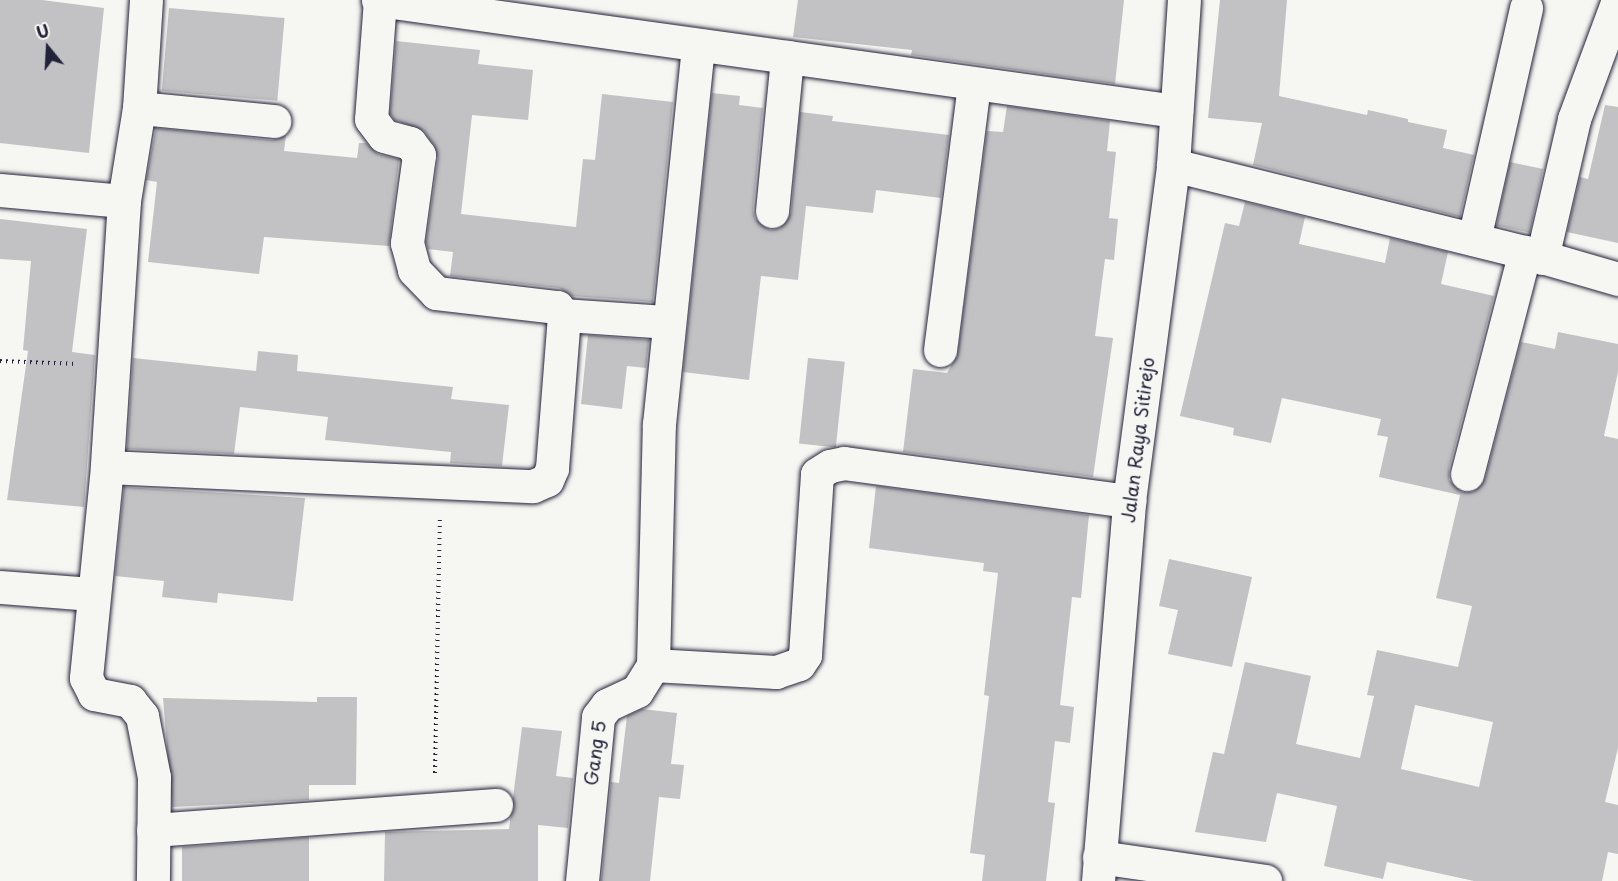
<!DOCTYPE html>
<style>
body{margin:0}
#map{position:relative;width:1618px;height:881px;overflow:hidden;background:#f6f6f2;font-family:"Playpen Sans",sans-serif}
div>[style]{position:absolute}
.building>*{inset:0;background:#c2c2c4;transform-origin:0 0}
.path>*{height:4px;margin-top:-2px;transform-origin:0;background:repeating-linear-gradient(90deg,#22223b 0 1.5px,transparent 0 6px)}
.roads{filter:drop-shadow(0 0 2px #22223b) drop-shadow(0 0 2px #22223b)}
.street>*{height:33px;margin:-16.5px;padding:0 16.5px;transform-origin:16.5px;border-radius:16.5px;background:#f6f6f2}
span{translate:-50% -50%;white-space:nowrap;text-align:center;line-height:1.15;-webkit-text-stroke:5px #f6f6f2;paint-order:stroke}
.street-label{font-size:18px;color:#22223b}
.north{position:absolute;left:18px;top:18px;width:60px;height:60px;-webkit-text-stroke:4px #f6f6f2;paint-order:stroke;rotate:342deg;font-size:16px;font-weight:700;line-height:24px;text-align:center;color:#22223b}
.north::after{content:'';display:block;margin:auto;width:21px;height:27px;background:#22223b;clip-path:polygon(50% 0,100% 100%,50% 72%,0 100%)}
</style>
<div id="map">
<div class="building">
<i style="clip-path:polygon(0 0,42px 0,104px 8px,89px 153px,0 143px)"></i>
<i style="clip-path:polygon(798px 0,1124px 0,1115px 84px,911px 55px,912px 50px,793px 37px)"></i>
<i style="clip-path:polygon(1220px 0,1287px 0,1279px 96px,1367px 115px,1368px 110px,1408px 119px,1408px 122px,1447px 130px,1443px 148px,1474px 155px,1460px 217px,1253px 165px,1262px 123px,1208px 118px)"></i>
<i style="left:169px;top:8px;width:116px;height:83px;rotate:5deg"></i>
<i style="clip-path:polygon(396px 41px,480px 50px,478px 64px,533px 70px,528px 120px,472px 115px,461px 214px,576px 227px,583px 159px,595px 160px,602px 94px,673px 102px,653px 302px,572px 296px,559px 288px,450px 276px,453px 252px,428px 249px,426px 242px,438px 158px,434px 145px,424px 131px,395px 120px,390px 113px)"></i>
<i style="clip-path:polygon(712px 93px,740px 96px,739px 105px,763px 108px,753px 210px,755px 219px,770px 230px,780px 228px,791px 213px,800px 112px,833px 116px,832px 121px,949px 135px,941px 198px,876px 190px,873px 213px,806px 206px,798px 280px,761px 276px,749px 380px,683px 372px)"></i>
<i style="clip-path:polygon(1605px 105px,1618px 107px,1618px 243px,1567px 232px,1580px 177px,1588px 179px)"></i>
<i style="clip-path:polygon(1007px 106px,1110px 121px,1107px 151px,1116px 152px,1109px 218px,1118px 219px,1114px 260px,1105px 259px,1095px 336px,1113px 338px,1093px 477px,903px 452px,913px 369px,947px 373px,958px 353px,987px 131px,1003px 132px)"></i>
<i style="clip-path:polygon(156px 128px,272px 140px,286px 135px,284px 151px,357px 158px,359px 143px,366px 143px,378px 154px,399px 159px,389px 246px,264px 237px,259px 274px,148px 262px,157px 182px,146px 180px)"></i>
<i style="left:1510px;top:162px;width:34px;height:65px;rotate:12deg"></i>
<i style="clip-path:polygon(evenodd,1245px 202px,1305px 217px,1299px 244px,1385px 263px,1390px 238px,1448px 252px,1441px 284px,1494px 296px,1449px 469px,1449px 480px,1462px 492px,1473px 492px,1485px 479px,1521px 342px,1555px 349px,1558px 332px,1618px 344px,1618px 372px,1604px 436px,1618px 439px,1618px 748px,1605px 802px,1618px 805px,1618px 854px,1608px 852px,1602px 881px,1474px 881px,1387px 862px,1383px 879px,1324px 866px,1337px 806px,1277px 793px,1266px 842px,1195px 832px,1213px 752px,1224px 754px,1245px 662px,1311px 676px,1296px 744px,1360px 758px,1374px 696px,1367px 695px,1377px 650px,1458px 667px,1472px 606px,1436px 598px,1460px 495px,1379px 477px,1388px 437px,1377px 435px,1381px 419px,1282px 398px,1271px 443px,1233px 435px,1234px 428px,1180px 416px,1225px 223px,1239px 226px,1245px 202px,1415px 705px,1493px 722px,1479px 787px,1401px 769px,1415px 705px)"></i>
<i style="clip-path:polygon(0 219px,87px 229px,72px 352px,95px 355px,84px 507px,7px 500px,28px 351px,23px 350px,31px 261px,0 259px)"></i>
<i style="clip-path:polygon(588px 335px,649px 340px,646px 368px,627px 366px,622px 409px,581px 404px)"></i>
<i style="clip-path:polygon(258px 351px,298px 355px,297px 371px,453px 387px,451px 399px,509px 405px,502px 466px,450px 463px,451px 452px,325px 440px,328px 417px,240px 407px,234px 454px,127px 449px,133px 358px,256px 371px)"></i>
<i style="left:808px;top:358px;width:37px;height:86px;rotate:6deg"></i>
<i style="clip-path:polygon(876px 486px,1089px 515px,1081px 598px,1072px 597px,1060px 705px,1074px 707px,1070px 743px,1055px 741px,1048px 802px,1055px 803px,1046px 881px,982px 881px,985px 855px,970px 853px,989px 696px,984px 695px,998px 573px,983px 571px,984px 563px,869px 548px)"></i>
<i style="clip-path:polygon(124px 487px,305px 498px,293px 601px,218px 593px,217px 603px,162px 597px,164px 581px,115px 576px)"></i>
<i style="clip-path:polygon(1169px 559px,1252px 577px,1232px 667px,1168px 654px,1178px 610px,1159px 606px)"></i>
<i style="clip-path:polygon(317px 697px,357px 697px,356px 785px,309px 785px,309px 800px,172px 807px,163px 698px,317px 702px)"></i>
<i style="clip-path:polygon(642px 709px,677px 713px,671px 764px,684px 765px,680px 799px,659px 797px,650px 881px,601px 881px,611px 782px,619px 783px,627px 716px)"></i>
<i style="clip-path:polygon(522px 727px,562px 731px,556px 776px,573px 778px,568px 828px,538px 825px,538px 881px,384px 881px,385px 832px,509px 829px)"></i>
<i style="clip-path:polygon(309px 837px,309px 881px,182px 881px,182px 847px)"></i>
</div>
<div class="path">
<i style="left:0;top:361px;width:77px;rotate:2.2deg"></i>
<i style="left:435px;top:773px;width:254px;rotate:-88.9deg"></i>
</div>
<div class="roads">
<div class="street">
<i style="left:146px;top:0;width:108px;rotate:93.7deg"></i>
<i style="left:139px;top:108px;width:94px;rotate:99.2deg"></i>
<i style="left:124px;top:201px;width:267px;rotate:93.7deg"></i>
<i style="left:107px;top:467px;width:212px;rotate:95.7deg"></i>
<i style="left:86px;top:678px;width:18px;rotate:63deg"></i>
<i style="left:94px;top:694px;width:37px;rotate:11deg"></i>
<i style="left:130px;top:701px;width:19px;rotate:51deg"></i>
<i style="left:142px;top:716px;width:62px;rotate:78.9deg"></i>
<i style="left:154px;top:777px;width:104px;rotate:90.6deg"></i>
<i style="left:378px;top:0;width:806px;rotate:7.92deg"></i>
<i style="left:380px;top:0;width:119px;rotate:94.3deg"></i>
<i style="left:371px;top:119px;width:21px;rotate:53deg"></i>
<i style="left:384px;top:136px;width:27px;rotate:15deg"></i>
<i style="left:410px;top:143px;width:15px;rotate:53deg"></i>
<i style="left:419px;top:155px;width:89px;rotate:97.8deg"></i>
<i style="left:407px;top:243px;width:28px;rotate:75deg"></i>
<i style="left:414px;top:270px;width:32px;rotate:46deg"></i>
<i style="left:436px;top:293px;width:122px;rotate:6.6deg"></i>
<i style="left:557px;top:307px;width:11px;rotate:49deg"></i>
<i style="left:139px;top:108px;width:136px;rotate:5.5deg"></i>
<i style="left:1173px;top:165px;width:363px;rotate:13.9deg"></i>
<i style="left:1525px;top:252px;width:97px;rotate:16.2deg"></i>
<i style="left:0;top:190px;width:124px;rotate:5.1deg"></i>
<i style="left:772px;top:211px;width:155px;rotate:-84.4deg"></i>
<i style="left:1474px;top:239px;width:237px;rotate:-77.3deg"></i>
<i style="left:1542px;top:258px;width:143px;rotate:-77deg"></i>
<i style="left:1574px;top:119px;width:127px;rotate:-69.7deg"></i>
<i style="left:940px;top:350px;width:268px;rotate:-82.7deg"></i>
<i style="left:107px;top:467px;width:426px;rotate:2.6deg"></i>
<i style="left:533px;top:486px;width:15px;rotate:-23deg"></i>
<i style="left:547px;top:480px;width:13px;rotate:-67deg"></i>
<i style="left:552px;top:468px;width:153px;rotate:-85.5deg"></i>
<i style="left:564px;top:315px;width:103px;rotate:3.9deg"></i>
<i style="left:1467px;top:474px;width:229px;rotate:-75.4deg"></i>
<i style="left:0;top:587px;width:92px;rotate:4.4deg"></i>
<i style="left:653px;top:665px;width:123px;rotate:3.3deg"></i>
<i style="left:776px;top:672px;width:24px;rotate:-19deg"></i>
<i style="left:799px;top:664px;width:11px;rotate:-56deg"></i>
<i style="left:805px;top:655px;width:181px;rotate:-86.2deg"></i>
<i style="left:817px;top:474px;width:15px;rotate:-32deg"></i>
<i style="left:830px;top:466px;width:14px;rotate:-12deg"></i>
<i style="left:844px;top:463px;width:288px;rotate:7.6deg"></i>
<i style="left:153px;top:830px;width:344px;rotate:-4.2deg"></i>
<i style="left:1099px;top:857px;width:168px;rotate:8.2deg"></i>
<i style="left:582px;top:881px;width:165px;rotate:-84.4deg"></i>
<i style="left:598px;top:717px;width:15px;rotate:-53deg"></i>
<i style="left:607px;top:705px;width:33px;rotate:-25deg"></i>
<i style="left:637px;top:691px;width:31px;rotate:-58deg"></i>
<i style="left:653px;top:665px;width:241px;rotate:-88.6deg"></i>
<i style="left:659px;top:424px;width:381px;rotate:-84.1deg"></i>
<i style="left:1098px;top:881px;width:381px;rotate:-85.3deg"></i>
<i style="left:1129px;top:501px;width:339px;rotate:-82.5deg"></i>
<i style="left:1173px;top:165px;width:165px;rotate:-86.2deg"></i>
</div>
</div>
<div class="street-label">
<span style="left:1138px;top:440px;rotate:-83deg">Jalan Raya Sitirejo</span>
<span style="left:595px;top:753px;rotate:-82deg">Gang 5</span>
</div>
<div class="north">U</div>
</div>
